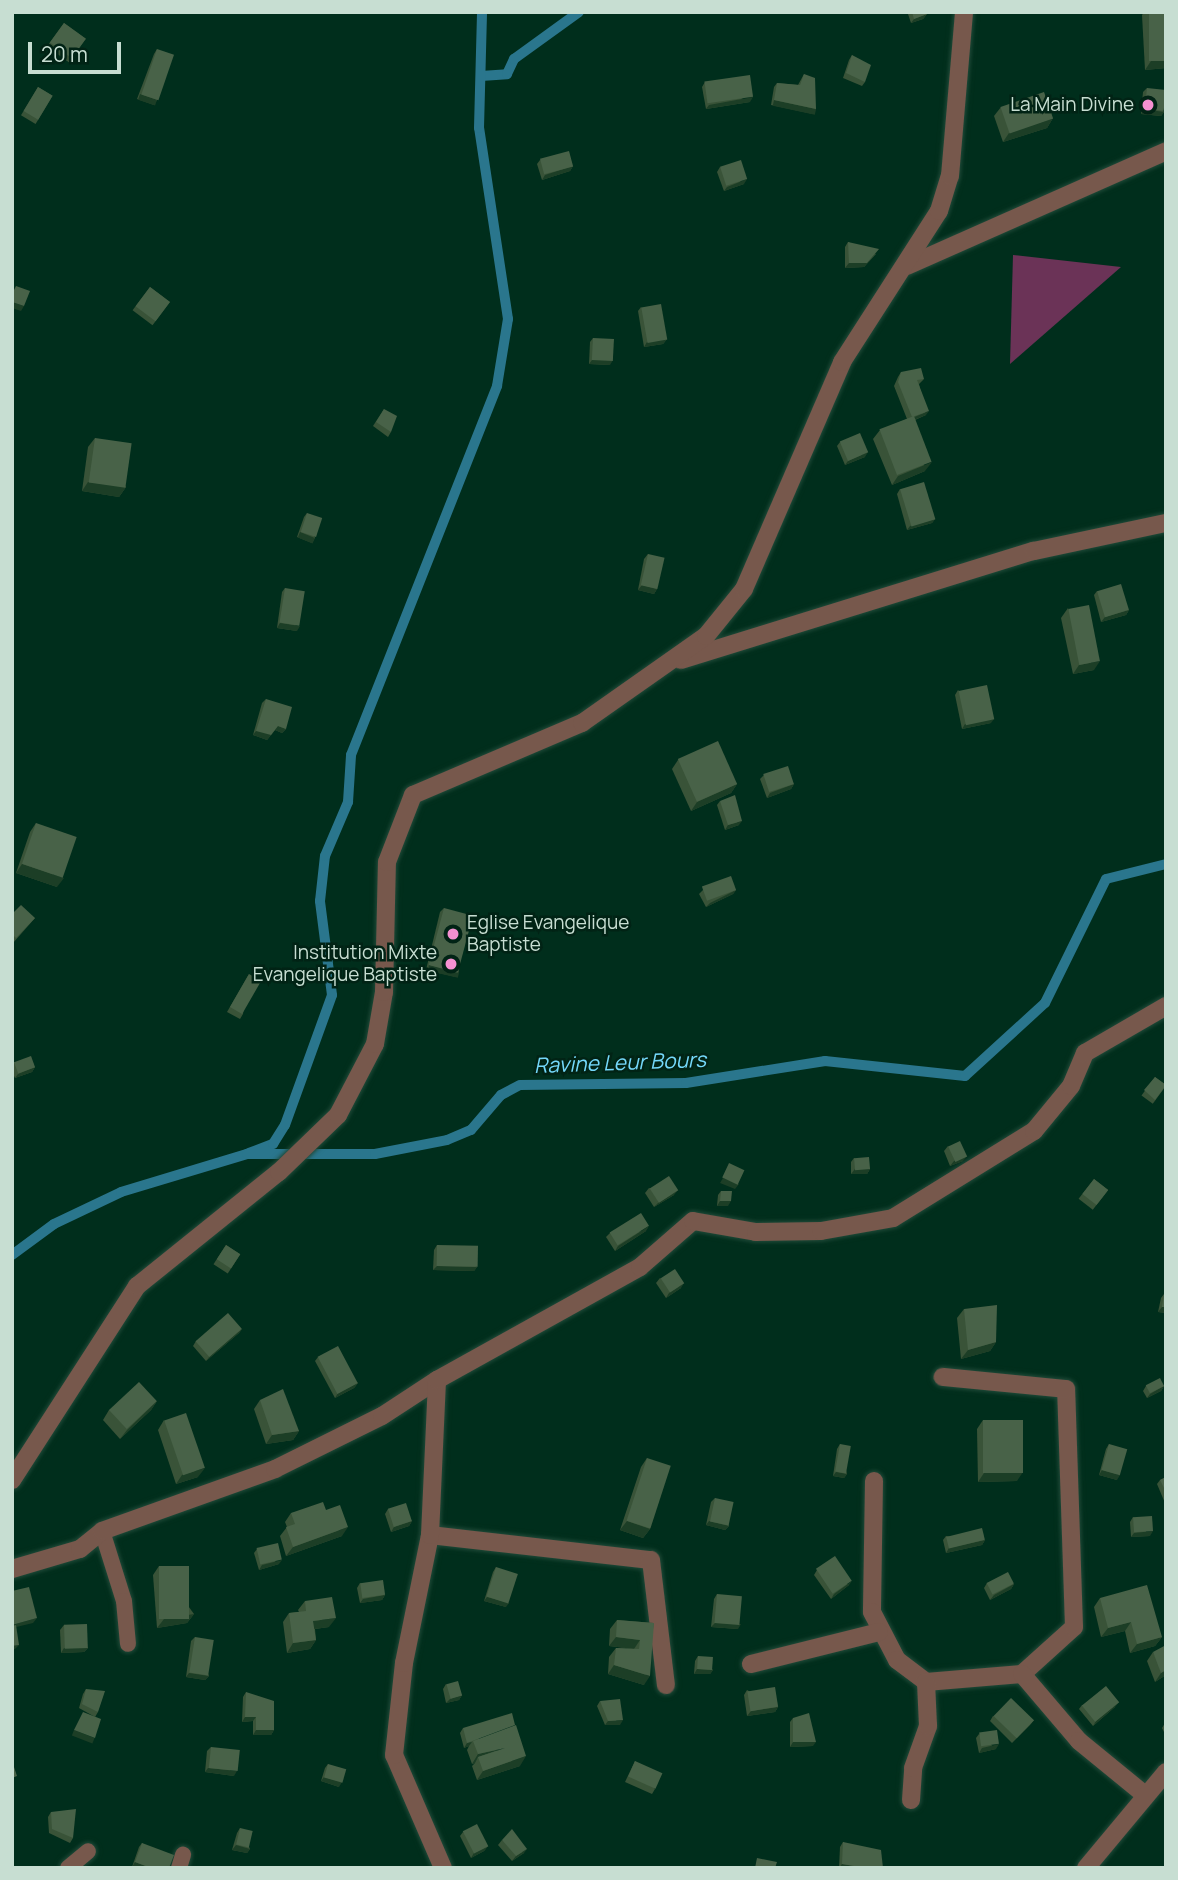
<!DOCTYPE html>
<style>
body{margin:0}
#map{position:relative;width:1178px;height:1880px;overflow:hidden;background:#002e1c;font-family:Manrope,sans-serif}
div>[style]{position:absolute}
.green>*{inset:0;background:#6b3357}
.stream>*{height:10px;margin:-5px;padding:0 5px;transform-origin:5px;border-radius:5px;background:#2a768d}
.roads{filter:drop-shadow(0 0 2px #204a39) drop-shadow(0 0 2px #204a39)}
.service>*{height:16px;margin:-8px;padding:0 8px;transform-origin:8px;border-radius:8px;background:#77584c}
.minor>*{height:18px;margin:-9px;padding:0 9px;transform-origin:9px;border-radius:9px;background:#77584c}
.wall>*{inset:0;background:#395338;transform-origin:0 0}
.shaded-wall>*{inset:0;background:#1c3e26;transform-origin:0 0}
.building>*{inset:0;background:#486248;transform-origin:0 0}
.dots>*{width:19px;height:19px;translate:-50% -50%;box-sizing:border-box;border:4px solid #012315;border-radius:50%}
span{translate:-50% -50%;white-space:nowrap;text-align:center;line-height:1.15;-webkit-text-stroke:5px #012315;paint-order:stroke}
.poi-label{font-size:19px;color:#c7ded2}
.right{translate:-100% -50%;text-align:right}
.left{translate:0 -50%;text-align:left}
.water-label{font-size:21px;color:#74d8fa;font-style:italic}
.frame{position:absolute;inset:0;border:14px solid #c7ded2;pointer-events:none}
.scale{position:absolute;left:28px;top:42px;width:93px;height:32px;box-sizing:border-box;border:4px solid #c7ded2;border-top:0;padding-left:9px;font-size:21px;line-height:24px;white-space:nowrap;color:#c7ded2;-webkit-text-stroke:5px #012315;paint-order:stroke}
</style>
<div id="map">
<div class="green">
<i style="clip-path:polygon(1013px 255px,1121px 267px,1010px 364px)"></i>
</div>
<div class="stream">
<i style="left:481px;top:76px;width:26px;rotate:-4deg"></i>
<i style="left:507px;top:74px;width:17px;rotate:-65deg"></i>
<i style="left:514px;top:59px;width:80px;rotate:-35.9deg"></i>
<i style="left:249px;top:1153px;width:26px;rotate:-21deg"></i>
<i style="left:273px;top:1144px;width:22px;rotate:-58deg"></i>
<i style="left:285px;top:1125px;width:138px;rotate:-70.1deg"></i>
<i style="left:332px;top:995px;width:95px;rotate:-97.3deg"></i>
<i style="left:320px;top:901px;width:45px;rotate:-83.7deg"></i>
<i style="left:325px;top:856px;width:59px;rotate:-66.9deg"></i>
<i style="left:348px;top:802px;width:47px;rotate:-86.3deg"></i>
<i style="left:351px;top:755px;width:397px;rotate:-68.4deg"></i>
<i style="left:497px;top:386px;width:68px;rotate:-80.7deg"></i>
<i style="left:508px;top:319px;width:193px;rotate:-98.6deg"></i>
<i style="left:479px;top:128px;width:116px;rotate:-88.5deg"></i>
<i style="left:12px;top:1255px;width:52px;rotate:-36.4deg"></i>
<i style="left:54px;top:1224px;width:74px;rotate:-25.5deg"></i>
<i style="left:121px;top:1192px;width:132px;rotate:-16.8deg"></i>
<i style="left:247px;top:1154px;width:128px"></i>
<i style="left:375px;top:1154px;width:73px;rotate:-11deg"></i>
<i style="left:447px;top:1140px;width:26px;rotate:-23deg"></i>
<i style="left:471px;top:1130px;width:46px;rotate:-49.4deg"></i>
<i style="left:501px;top:1095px;width:21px;rotate:-28deg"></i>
<i style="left:520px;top:1085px;width:166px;rotate:-0.7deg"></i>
<i style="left:686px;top:1083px;width:141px;rotate:-9deg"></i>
<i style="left:825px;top:1061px;width:141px;rotate:6.1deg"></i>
<i style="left:965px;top:1076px;width:108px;rotate:-42.4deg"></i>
<i style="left:1045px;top:1003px;width:138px;rotate:-63.8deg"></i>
<i style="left:1106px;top:879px;width:62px;rotate:-14deg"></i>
</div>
<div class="roads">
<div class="service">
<i style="left:102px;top:1531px;width:73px;rotate:72.6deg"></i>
<i style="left:124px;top:1601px;width:43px;rotate:84.7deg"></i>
<i style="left:68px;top:1868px;width:26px;rotate:-40deg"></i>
<i style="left:179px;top:1868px;width:14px;rotate:-73deg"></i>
</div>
<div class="minor">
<i style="left:907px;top:266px;width:283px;rotate:-23.9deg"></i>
<i style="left:681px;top:660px;width:369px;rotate:-17.2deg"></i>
<i style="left:1034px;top:551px;width:135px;rotate:-12deg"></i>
<i style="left:12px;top:1480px;width:231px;rotate:-57.2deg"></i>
<i style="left:137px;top:1286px;width:182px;rotate:-38.8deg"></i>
<i style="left:279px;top:1172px;width:82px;rotate:-44deg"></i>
<i style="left:338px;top:1115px;width:80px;rotate:-62.5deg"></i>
<i style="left:375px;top:1044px;width:53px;rotate:-80.2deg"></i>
<i style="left:384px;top:992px;width:130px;rotate:-88.7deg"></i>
<i style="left:387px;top:862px;width:72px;rotate:-68.8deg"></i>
<i style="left:413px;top:795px;width:184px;rotate:-23.1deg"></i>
<i style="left:582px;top:723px;width:151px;rotate:-35.1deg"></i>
<i style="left:706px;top:636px;width:60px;rotate:-51deg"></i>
<i style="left:744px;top:589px;width:247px;rotate:-66.6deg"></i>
<i style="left:842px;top:362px;width:179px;rotate:-57.3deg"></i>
<i style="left:939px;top:211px;width:37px;rotate:-73deg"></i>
<i style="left:950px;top:176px;width:165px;rotate:-85.1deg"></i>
<i style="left:874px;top:1481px;width:131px;rotate:90.9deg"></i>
<i style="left:872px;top:1612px;width:54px;rotate:62.5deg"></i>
<i style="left:897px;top:1660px;width:36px;rotate:37deg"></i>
<i style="left:926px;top:1682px;width:96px;rotate:-4.8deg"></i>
<i style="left:1022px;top:1674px;width:70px;rotate:-42.1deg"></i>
<i style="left:1074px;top:1627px;width:238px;rotate:-91.9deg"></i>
<i style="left:1066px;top:1389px;width:124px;rotate:-174.4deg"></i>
<i style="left:430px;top:1535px;width:222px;rotate:6.5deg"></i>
<i style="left:651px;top:1560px;width:126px;rotate:83.2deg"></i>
<i style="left:12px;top:1569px;width:71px;rotate:-16.4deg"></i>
<i style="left:80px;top:1549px;width:28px;rotate:-39deg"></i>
<i style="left:102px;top:1531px;width:184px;rotate:-19.7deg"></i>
<i style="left:275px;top:1469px;width:119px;rotate:-26.4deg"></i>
<i style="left:382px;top:1416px;width:66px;rotate:-33.2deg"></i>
<i style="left:751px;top:1664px;width:132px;rotate:-14deg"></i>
<i style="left:1022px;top:1674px;width:88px;rotate:49.6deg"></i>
<i style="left:1079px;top:1741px;width:85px;rotate:39.3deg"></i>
<i style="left:911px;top:1800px;width:32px;rotate:-86deg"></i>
<i style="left:913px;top:1768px;width:45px;rotate:-70.3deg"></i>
<i style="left:928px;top:1726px;width:44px;rotate:-92.6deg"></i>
<i style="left:443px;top:1868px;width:123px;rotate:-113.4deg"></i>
<i style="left:394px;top:1755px;width:93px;rotate:-83.8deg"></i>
<i style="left:404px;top:1663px;width:131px;rotate:-78.5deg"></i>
<i style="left:430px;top:1535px;width:155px;rotate:-87.4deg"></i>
<i style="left:437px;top:1380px;width:232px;rotate:-29.1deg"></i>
<i style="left:640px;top:1267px;width:70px;rotate:-41deg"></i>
<i style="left:693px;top:1221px;width:64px;rotate:9.9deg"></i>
<i style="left:756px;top:1232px;width:65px;rotate:-0.9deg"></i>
<i style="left:821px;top:1231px;width:73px;rotate:-10.2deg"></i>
<i style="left:893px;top:1218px;width:166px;rotate:-31.7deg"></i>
<i style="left:1034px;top:1131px;width:58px;rotate:-50.6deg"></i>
<i style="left:1071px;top:1086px;width:36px;rotate:-67deg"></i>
<i style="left:1085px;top:1053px;width:94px;rotate:-30.1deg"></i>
<i style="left:1086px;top:1868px;width:125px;rotate:-50.2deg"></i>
</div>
</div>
<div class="wall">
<i style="clip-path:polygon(909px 12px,926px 12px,927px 14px,923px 19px,911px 23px,908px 14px)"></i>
<i style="clip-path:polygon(1144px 12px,1149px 12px,1166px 68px,1145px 70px,1142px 15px)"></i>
<i style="left:64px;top:23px;width:27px;height:29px;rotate:36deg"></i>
<i style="clip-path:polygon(157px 49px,157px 100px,154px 105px,137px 99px,154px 54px)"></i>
<i style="clip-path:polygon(852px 55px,865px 82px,862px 86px,843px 78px,849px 60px)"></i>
<i style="clip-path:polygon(804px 74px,816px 109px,813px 114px,771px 105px,774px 87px,777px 83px,798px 85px)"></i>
<i style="clip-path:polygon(705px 82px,750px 102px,706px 109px,702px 87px)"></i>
<i style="left:38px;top:87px;width:17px;height:33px;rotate:31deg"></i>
<i style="clip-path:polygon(1147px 88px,1164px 112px,1161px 116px,1141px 114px,1143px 92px)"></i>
<i style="clip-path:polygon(1001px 107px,1053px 118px,1047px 128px,1003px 142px,994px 116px)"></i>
<i style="clip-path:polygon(540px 160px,573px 166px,570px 171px,542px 180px,537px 164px)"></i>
<i style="clip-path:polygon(720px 167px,744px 184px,724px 191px,717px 172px)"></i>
<i style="clip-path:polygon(848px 242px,876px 254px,864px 267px,845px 268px,845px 247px)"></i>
<i style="left:150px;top:287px;width:25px;height:29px;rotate:37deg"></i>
<i style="clip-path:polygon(641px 307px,667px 339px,663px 344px,644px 347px,638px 311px)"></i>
<i style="clip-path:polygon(593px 338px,610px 365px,589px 364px,590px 342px)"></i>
<i style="clip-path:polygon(901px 372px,924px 379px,919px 384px,926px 415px,915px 420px,925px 471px,892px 485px,873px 439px,880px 430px,907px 419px,894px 386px,898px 377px)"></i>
<i style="clip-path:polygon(384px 409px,391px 432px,388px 437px,373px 426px)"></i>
<i style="clip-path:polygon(95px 438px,126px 487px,119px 497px,82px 491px,88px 447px)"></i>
<i style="clip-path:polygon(840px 442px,865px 457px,845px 465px,837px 446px)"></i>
<i style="clip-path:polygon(900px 489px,935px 519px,932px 523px,907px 530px,897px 494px)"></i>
<i style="clip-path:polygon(307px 513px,315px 538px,312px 543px,297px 537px,304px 517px)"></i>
<i style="clip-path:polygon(648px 554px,657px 589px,654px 594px,638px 590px,644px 559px)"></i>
<i style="clip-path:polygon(285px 588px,297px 631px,277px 628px,282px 592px)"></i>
<i style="clip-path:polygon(1097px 591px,1129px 610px,1126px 615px,1101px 622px,1094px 595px)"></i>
<i style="clip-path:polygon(1068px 608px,1094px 670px,1073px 674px,1061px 618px)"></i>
<i style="clip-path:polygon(958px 690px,991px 723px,962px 729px,955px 695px)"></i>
<i style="clip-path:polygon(266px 699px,286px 729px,282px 733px,275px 730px,267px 740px,253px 735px,262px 703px)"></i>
<i style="clip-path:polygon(678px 760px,737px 784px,731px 793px,691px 811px,672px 769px)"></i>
<i style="clip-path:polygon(764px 775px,794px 784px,791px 789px,767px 798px,760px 779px)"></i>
<i style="clip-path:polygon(720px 801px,739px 825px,725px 830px,717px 805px)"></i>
<i style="clip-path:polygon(36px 823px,57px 887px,16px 873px,30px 832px)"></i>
<i style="clip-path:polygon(703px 890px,736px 890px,733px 894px,706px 907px,699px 894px)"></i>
<i style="clip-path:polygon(444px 908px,459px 972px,456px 977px,426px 970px,440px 912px)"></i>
<i style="clip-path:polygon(12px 914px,35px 918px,13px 943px,12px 942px)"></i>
<i style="clip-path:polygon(249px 974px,243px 1014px,240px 1019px,227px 1012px)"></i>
<i style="clip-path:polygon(14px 1062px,35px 1067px,32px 1072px,15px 1078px,12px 1072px,12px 1064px)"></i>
<i style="left:1155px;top:1077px;width:14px;height:23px;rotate:36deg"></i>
<i style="clip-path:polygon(948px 1146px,963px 1161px,950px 1166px,944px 1151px)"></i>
<i style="clip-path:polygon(854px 1158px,870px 1169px,867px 1174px,851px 1174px,851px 1162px)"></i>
<i style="left:1094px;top:1179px;width:18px;height:25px;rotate:38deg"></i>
<i style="clip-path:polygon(649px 1188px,674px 1195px,654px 1207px,645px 1193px)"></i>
<i style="clip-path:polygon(721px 1191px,728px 1206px,717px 1206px,718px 1195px)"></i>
<i style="clip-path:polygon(646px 1231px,615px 1251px,606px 1237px,610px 1233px)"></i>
<i style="left:226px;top:1245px;width:17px;height:23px;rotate:33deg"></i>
<i style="clip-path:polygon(437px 1245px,477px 1267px,474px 1271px,433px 1270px,434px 1250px)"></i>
<i style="clip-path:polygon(660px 1278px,681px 1288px,666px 1298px,656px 1283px)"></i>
<i style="clip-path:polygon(1164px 1294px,1166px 1294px,1166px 1313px,1158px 1312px,1161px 1298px)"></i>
<i style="clip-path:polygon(964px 1309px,996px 1342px,990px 1351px,961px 1359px,957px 1318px)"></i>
<i style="clip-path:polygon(242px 1329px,239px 1333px,206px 1361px,193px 1346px,196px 1341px)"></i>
<i style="clip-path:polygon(318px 1357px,358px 1383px,354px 1388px,335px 1398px,315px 1361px)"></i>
<i style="clip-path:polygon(1146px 1386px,1164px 1386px,1161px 1391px,1147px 1398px,1143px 1391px)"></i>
<i style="clip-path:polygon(260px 1400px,299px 1431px,293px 1440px,266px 1444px,254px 1409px)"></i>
<i style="clip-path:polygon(157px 1401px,151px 1410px,120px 1439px,103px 1420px,109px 1410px)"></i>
<i style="clip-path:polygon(164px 1420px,198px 1477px,176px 1484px,158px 1430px)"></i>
<i style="clip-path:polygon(983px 1420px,1017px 1481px,978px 1482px,977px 1429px)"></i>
<i style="clip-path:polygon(840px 1444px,847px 1474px,844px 1478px,833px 1476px,837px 1449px)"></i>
<i style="clip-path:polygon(1109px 1444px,1117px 1480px,1099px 1475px,1106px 1449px)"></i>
<i style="clip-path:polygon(647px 1458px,650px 1529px,643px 1538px,620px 1530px,641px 1467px)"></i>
<i style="clip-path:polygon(1166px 1477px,1166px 1503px,1165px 1503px,1157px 1484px,1160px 1480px)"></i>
<i style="clip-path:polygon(715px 1498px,729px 1526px,725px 1530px,706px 1525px,711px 1502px)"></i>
<i style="clip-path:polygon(388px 1509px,412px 1521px,409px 1526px,391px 1532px,385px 1514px)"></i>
<i style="clip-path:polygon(326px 1510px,342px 1536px,286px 1556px,280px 1536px,287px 1527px,285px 1522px,291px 1513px)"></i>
<i style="clip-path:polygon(1133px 1517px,1150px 1536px,1131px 1537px,1130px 1522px)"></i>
<i style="clip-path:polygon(946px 1536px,985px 1540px,982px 1545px,946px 1553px,943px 1540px)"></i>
<i style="clip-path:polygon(257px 1549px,279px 1564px,259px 1570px,254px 1553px)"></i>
<i style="clip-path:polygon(159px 1566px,194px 1614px,187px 1623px,157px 1628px,153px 1575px)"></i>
<i style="clip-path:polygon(496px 1567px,506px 1607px,484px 1601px,493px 1572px)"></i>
<i style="clip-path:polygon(817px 1570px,849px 1585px,831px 1599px,814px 1575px)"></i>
<i style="clip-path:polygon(360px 1583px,385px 1595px,382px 1600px,360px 1603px,357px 1588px)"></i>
<i style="clip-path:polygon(987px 1583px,1014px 1584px,1011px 1589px,990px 1600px,984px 1588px)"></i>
<i style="clip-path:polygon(717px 1594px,738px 1629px,711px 1627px,714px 1599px)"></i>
<i style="clip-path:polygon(1100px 1598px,1162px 1637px,1155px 1646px,1130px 1653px,1125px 1631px,1101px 1637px,1094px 1607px)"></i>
<i style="clip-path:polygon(305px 1601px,329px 1627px,315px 1629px,316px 1640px,310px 1649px,287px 1653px,283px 1622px,289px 1613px,299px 1612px,298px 1610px)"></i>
<i style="clip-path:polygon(617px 1620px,654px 1623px,644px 1685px,608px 1674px,609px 1657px,616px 1648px,634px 1649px,609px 1646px,610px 1629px)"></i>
<i style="clip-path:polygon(64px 1625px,88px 1648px,84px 1652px,61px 1653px,60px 1630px)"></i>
<i style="clip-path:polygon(195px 1637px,209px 1676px,205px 1680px,186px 1677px,191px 1641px)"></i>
<i style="clip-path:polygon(1153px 1652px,1166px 1675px,1155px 1682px,1147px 1661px)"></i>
<i style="clip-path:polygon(698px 1656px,713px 1670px,710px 1674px,694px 1674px,695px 1661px)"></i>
<i style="clip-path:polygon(446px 1684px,462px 1695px,459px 1700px,446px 1703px,443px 1689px)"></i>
<i style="clip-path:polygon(86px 1689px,98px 1712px,95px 1717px,79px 1708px,83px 1694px)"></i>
<i style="clip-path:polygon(747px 1690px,778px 1707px,775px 1712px,747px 1716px,744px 1695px)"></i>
<i style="clip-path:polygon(246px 1692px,274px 1730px,271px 1735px,253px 1735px,253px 1721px,242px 1722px,243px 1697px)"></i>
<i style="clip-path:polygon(600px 1701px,620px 1725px,605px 1725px,597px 1706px)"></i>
<i style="clip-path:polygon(1082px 1705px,1115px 1707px,1093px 1726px,1079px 1709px)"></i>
<i style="clip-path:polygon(993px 1716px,1034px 1720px,1030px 1725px,1012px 1743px,990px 1721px)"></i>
<i style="clip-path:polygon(793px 1718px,813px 1746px,790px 1747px,790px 1722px)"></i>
<i style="clip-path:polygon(1165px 1723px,1166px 1723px,1166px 1736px,1162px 1728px)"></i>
<i style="clip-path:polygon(463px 1728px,520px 1766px,477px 1780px,472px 1766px,475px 1763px,472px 1764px,467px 1750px,469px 1746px,464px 1748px,460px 1733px)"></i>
<i style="clip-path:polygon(979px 1734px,996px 1749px,979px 1753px,976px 1738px)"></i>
<i style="clip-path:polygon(211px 1747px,234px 1776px,205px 1772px,207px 1751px)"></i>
<i style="clip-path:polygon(635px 1761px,655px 1789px,652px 1794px,625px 1782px)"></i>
<i style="clip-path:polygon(328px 1764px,339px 1787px,321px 1781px,325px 1768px)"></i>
<i style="clip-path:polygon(51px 1812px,73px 1838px,70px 1843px,49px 1833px,48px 1817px)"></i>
<i style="clip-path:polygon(240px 1828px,250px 1849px,247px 1853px,232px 1850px,237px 1833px)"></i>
<i style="clip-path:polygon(463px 1832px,488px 1846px,484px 1851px,471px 1858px,460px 1836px)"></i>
<i style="clip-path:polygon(502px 1840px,524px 1853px,512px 1861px,498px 1845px)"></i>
<i style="clip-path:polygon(843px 1842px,883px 1868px,839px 1868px,840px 1847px)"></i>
<i style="clip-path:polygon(142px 1843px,169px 1868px,135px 1868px,132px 1867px,139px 1847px)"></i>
</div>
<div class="shaded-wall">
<i style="clip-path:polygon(927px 14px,923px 19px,911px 23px,914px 19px)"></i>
<i style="clip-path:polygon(1166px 60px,1166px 68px,1145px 70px,1151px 61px)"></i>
<i style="left:140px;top:94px;width:18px;height:6px;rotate:19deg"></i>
<i style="clip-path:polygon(753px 97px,750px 102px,706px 109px,709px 105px)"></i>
<i style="left:774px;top:100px;width:43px;height:6px;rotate:12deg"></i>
<i style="clip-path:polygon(1144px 109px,1164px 112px,1161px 116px,1141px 114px)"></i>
<i style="clip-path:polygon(1053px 118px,1047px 128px,1003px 142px,1009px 133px)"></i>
<i style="clip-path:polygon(573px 166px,570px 171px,542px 180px,545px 175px)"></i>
<i style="clip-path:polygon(747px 179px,744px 184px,724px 191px,727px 187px)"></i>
<i style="clip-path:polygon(879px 249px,864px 267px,845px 268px,849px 263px)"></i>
<i style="clip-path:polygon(12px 302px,24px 306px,21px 311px,12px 308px)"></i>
<i style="clip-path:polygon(667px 339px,663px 344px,644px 347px,647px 342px)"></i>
<i style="clip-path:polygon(592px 360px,613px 360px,610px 365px,589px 364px)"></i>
<i style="clip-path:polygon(929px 411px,926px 415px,909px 422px,912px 418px)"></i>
<i style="clip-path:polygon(868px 452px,865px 457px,845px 465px,848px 461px)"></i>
<i style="clip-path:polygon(932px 462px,925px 471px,892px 485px,898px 476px)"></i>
<i style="clip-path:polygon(88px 482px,126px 487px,119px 497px,82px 491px)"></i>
<i style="clip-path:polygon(935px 519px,932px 523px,907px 530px,910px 526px)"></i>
<i style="left:300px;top:532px;width:16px;height:6px;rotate:22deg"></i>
<i style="clip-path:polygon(642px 585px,657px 589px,654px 594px,638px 590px)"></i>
<i style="clip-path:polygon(1129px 610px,1126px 615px,1101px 622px,1105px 617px)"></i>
<i style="clip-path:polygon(280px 623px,300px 626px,297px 631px,277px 628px)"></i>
<i style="clip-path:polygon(1100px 661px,1094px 670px,1073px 674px,1079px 665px)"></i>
<i style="clip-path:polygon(994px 719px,991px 723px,962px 729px,965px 724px)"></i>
<i style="clip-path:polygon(278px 726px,286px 729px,282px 733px,275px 730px,267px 740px,253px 735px,256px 731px)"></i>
<i style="clip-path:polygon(737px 784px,731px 793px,691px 811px,697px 802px)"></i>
<i style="clip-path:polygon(794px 784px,791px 789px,767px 798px,770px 793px)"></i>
<i style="clip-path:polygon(742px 821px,739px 825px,725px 830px,728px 825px)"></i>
<i style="clip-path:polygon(22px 864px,64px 878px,57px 887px,16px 873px)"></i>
<i style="clip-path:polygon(736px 890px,733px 894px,706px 907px,710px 903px)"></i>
<i style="left:429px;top:965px;width:31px;height:6px;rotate:13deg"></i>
<i style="clip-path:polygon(35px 1067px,32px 1072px,15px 1078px,18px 1074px)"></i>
<i style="clip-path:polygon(967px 1156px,963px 1161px,950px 1166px,954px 1161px)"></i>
<i style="clip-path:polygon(855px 1169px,870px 1169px,867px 1174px,851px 1174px)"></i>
<i style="clip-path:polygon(723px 1178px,739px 1184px,735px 1189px,720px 1183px)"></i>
<i style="clip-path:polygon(678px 1190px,674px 1195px,654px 1207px,658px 1203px)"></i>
<i style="clip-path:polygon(720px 1201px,731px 1201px,728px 1206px,717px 1206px)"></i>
<i style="clip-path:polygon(649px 1226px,646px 1231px,615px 1251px,618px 1246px)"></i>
<i style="clip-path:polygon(437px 1266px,477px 1267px,474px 1271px,433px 1270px)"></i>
<i style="clip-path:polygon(684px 1283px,681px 1288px,666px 1298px,669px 1293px)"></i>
<i style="clip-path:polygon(1162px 1307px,1166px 1307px,1166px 1313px,1158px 1312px)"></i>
<i style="clip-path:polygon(242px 1329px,239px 1333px,206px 1361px,210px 1356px)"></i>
<i style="clip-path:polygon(996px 1342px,990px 1351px,961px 1359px,968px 1350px)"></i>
<i style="clip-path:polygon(358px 1383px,354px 1388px,335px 1398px,338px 1393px)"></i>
<i style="clip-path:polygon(1164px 1386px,1161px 1391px,1147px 1398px,1150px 1394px)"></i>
<i style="clip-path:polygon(157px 1401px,151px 1410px,120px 1439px,127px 1430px)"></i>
<i style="clip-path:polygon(299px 1431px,293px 1440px,266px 1444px,272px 1435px)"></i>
<i style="clip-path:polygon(205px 1468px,198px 1477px,176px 1484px,182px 1475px)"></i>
<i style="clip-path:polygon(1102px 1470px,1120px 1475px,1117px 1480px,1099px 1475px)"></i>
<i style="clip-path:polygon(836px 1472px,847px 1474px,844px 1478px,833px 1476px)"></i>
<i style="clip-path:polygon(1023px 1472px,1017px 1481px,978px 1482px,984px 1473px)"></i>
<i style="clip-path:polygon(412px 1521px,409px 1526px,391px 1532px,394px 1527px)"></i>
<i style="clip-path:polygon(627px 1521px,650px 1529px,643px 1538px,620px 1530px)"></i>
<i style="clip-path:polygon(709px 1521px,729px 1526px,725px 1530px,706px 1525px)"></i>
<i style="clip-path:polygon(348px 1527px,342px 1536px,286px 1556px,293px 1547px)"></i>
<i style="clip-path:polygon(1153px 1531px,1150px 1536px,1131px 1537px,1134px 1533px)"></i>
<i style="clip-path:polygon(985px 1540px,982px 1545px,946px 1553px,949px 1548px)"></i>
<i style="clip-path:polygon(282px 1560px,279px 1564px,259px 1570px,262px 1565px)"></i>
<i style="clip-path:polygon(852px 1581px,849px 1585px,831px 1599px,834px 1594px)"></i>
<i style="clip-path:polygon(1014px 1584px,1011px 1589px,990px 1600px,994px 1595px)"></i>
<i style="clip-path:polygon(385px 1595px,382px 1600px,360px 1603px,363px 1599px)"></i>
<i style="clip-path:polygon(487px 1597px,509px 1603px,506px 1607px,484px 1601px)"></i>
<i style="clip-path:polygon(194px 1614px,187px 1623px,157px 1628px,164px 1619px)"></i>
<i style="clip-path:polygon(37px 1618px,33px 1623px,12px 1628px,12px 1625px)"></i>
<i style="clip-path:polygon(336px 1618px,329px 1627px,307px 1630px,313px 1621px)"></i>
<i style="clip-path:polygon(1131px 1622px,1125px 1631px,1101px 1637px,1108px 1628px)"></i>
<i style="clip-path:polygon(715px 1623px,741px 1624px,738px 1629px,711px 1627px)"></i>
<i style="clip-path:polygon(616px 1637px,640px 1640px,634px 1649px,609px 1646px)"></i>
<i style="clip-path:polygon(1162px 1637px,1155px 1646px,1130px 1653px,1137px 1644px)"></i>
<i style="clip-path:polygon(316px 1640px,310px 1649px,287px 1653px,293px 1643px)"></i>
<i style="clip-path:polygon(19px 1645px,15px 1649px,12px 1650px,12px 1646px)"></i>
<i style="clip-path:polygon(64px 1648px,88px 1648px,84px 1652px,61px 1653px)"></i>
<i style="clip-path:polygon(614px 1665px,650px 1676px,644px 1685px,608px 1674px)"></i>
<i style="clip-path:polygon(697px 1669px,713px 1670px,710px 1674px,694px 1674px)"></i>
<i style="clip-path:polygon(1166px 1670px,1166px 1675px,1155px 1682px,1161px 1673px)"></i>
<i style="clip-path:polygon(189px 1673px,209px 1676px,205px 1680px,186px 1677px)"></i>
<i style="clip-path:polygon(462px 1695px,459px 1700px,446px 1703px,450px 1699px)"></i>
<i style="clip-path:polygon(1119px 1702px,1115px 1707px,1093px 1726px,1096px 1721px)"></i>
<i style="clip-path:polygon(778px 1707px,775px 1712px,747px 1716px,751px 1711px)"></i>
<i style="clip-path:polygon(245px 1717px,256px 1717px,253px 1721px,242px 1722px)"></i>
<i style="clip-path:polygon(623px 1720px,620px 1725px,605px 1725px,608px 1721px)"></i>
<i style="left:74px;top:1730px;width:22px;height:6px;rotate:21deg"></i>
<i style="clip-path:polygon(256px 1730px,274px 1730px,271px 1735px,253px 1735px)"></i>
<i style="clip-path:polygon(472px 1742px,469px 1746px,464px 1748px,467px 1743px)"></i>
<i style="clip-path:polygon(793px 1742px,816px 1742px,813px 1746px,790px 1747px)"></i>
<i style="clip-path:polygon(999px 1744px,996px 1749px,979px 1753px,982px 1748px)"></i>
<i style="clip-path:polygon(505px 1748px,478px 1757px,475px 1763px,472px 1764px,478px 1754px)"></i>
<i style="clip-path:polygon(526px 1756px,520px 1766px,477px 1780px,483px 1771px)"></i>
<i style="clip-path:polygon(208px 1768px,237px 1771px,234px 1776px,205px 1772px)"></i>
<i style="clip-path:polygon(324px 1777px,342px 1782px,339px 1787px,321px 1781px)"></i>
<i style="clip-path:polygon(236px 1845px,250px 1849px,247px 1853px,232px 1850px)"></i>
<i style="clip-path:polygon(488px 1846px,484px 1851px,471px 1858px,474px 1853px)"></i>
<i style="clip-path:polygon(527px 1849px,524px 1853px,512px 1861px,516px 1856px)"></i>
<i style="clip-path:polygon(135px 1862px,151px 1868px,135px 1868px,132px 1867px)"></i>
<i style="clip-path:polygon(842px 1864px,866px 1868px,839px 1868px)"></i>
</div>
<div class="building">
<i style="clip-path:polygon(912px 12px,926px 12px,927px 14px,914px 19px)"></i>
<i style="left:1149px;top:12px;width:17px;height:49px"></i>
<i style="left:64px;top:23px;width:27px;height:24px;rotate:36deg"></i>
<i style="left:157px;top:49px;width:18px;height:48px;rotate:19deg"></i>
<i style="clip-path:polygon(852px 55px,871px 65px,865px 82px,846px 73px)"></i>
<i style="clip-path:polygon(804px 74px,815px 78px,816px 109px,774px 100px,777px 83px,800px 85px)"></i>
<i style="left:750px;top:75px;width:22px;height:46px;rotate:82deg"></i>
<i style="left:38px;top:87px;width:17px;height:28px;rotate:31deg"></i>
<i style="left:1147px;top:88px;width:19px;height:21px;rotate:6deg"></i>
<i style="left:1044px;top:92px;width:28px;height:46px;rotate:71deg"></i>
<i style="left:569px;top:151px;width:16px;height:30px;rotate:75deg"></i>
<i style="left:741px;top:160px;width:20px;height:22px;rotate:72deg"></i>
<i style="clip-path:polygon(848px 242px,879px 249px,867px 263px,849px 263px)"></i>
<i style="clip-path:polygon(16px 286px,30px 291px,24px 306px,12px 302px,12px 294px)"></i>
<i style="left:150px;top:287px;width:25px;height:24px;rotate:37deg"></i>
<i style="left:661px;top:304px;width:36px;height:20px;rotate:80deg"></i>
<i style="left:593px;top:338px;width:21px;height:22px;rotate:3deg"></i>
<i style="clip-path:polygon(921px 368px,924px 379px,917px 380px,929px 411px,912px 417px,898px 382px,901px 372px)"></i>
<i style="clip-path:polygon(384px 409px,397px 416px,391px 432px,376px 422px)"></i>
<i style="left:914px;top:416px;width:49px;height:37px;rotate:69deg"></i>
<i style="left:860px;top:433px;width:21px;height:22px;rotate:67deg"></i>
<i style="left:95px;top:438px;width:37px;height:45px;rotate:8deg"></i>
<i style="left:924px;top:482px;width:39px;height:25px;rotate:73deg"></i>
<i style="left:307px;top:513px;width:16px;height:20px;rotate:18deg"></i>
<i style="left:648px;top:554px;width:17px;height:32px;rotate:13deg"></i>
<i style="left:1121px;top:584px;width:27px;height:25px;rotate:73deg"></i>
<i style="left:285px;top:588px;width:20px;height:35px;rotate:9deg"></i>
<i style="left:1089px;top:605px;width:57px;height:21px;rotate:79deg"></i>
<i style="left:987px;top:685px;width:35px;height:29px;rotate:78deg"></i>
<i style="clip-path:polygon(266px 699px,292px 707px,286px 729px,278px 726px,271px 735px,256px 731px)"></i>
<i style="left:718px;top:741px;width:47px;height:44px;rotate:66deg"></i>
<i style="left:788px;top:766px;width:19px;height:26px;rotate:72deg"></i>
<i style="clip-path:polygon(735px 795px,742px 821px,728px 825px,720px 801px)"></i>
<i style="left:36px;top:823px;width:43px;height:43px;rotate:19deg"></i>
<i style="left:731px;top:876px;width:15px;height:31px;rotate:70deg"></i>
<i style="clip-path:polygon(21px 905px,35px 918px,16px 938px,12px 934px,12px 914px)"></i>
<i style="left:444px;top:908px;width:30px;height:59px;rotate:15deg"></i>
<i style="left:249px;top:974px;width:14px;height:38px;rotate:30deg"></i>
<i style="left:31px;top:1056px;width:12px;height:18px;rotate:70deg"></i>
<i style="clip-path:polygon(1155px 1077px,1166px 1085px,1155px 1100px,1144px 1090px)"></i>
<i style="left:960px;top:1141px;width:17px;height:13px;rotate:65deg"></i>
<i style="left:869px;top:1157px;width:12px;height:15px;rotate:85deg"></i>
<i style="left:729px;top:1163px;width:17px;height:16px;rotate:25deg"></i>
<i style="left:669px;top:1176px;width:17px;height:23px;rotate:57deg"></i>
<i style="left:1094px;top:1179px;width:18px;height:19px;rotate:38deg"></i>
<i style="clip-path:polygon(721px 1191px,732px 1191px,731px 1201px,720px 1201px)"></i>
<i style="left:641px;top:1213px;width:15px;height:37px;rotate:58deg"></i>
<i style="left:226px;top:1245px;width:17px;height:17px;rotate:33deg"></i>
<i style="left:437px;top:1245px;width:41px;height:21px;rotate:1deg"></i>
<i style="left:675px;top:1269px;width:17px;height:17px;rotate:57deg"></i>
<i style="clip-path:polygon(1164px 1294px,1166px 1294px,1166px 1307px,1162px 1307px)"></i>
<i style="clip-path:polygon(997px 1305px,996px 1342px,968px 1350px,964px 1309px)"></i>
<i style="left:228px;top:1313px;width:21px;height:43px;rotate:49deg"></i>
<i style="left:338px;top:1346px;width:42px;height:23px;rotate:62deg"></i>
<i style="left:1160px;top:1378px;width:9px;height:16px;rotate:63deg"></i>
<i style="left:139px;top:1382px;width:26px;height:41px;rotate:47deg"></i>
<i style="clip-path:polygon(283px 1389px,299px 1431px,272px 1435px,260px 1400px)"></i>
<i style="left:186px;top:1413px;width:58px;height:23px;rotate:71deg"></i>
<i style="left:983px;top:1420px;width:40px;height:53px"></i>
<i style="left:840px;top:1444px;width:11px;height:28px;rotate:10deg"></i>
<i style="left:1109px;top:1444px;width:19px;height:27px;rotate:16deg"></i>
<i style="left:647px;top:1458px;width:25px;height:66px;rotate:18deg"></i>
<i style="clip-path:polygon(1166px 1477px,1166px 1492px,1160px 1480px)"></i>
<i style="left:715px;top:1498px;width:19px;height:24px;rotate:12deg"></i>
<i style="clip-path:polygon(323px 1502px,326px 1510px,340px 1505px,348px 1527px,293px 1547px,286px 1527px,295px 1524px,291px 1513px)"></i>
<i style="left:406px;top:1503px;width:19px;height:19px;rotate:72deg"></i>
<i style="left:1152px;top:1516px;width:15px;height:19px;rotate:86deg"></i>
<i style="left:982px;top:1528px;width:12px;height:37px;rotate:76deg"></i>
<i style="left:278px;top:1543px;width:17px;height:22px;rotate:77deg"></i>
<i style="left:835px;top:1556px;width:30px;height:23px;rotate:56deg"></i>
<i style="left:159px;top:1566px;width:30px;height:53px"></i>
<i style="left:496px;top:1567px;width:23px;height:31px;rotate:18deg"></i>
<i style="left:1008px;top:1572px;width:13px;height:24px;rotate:63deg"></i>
<i style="left:383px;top:1580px;width:15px;height:23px;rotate:82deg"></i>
<i style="clip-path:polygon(1147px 1585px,1162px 1637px,1137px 1644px,1131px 1622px,1108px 1628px,1100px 1598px)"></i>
<i style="clip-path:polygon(29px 1587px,37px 1618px,12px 1625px,12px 1591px)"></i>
<i style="left:717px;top:1594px;width:25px;height:29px;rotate:5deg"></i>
<i style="clip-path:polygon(332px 1597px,336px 1618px,313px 1621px,316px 1640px,293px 1643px,289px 1613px,306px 1611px,305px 1601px)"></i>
<i style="clip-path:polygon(617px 1620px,654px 1623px,650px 1676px,614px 1665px,616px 1648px,639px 1649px,640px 1640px,616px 1637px)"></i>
<i style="left:87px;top:1624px;width:24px;height:23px;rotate:88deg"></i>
<i style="clip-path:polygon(16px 1625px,19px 1645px,12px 1646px,12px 1626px)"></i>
<i style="left:195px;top:1637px;width:19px;height:36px;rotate:9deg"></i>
<i style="clip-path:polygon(1166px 1645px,1166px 1670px,1161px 1673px,1153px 1652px)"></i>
<i style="left:698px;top:1656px;width:15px;height:13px;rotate:4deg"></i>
<i style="left:458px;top:1681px;width:15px;height:12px;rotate:74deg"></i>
<i style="left:1106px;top:1686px;width:21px;height:31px;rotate:51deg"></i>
<i style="left:775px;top:1687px;width:20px;height:28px;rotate:81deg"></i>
<i style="clip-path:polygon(86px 1689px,105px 1691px,98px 1712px,82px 1704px)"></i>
<i style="clip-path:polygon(246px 1692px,274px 1701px,274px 1730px,256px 1730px,256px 1717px,245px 1717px)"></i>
<i style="left:1011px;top:1698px;width:32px;height:25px;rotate:44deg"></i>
<i style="clip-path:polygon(620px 1699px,623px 1720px,608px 1721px,600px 1701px)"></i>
<i style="clip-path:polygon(83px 1712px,101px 1719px,95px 1738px,74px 1730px)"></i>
<i style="clip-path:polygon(512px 1713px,515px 1725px,467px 1743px,463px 1728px)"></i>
<i style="clip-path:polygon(809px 1713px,816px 1742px,793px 1742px,793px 1718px)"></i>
<i style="clip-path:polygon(516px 1725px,526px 1756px,483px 1771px,478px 1757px,505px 1748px,478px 1754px,473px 1741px)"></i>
<i style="left:997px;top:1730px;width:14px;height:18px;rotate:82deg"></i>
<i style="left:211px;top:1747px;width:29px;height:21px;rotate:6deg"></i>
<i style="clip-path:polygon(12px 1761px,17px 1776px,12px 1778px)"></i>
<i style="left:635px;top:1761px;width:30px;height:17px;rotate:24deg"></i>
<i style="left:328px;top:1764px;width:19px;height:14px;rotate:16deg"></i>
<i style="clip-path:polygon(76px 1809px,73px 1838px,52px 1829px,51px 1812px)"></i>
<i style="left:477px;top:1824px;width:25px;height:16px;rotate:63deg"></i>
<i style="left:240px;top:1828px;width:13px;height:17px;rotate:13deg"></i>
<i style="clip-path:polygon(512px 1829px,527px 1849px,516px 1856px,502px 1840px)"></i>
<i style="clip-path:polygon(843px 1842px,881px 1850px,883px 1868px,866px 1868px,842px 1864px)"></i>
<i style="clip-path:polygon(142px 1843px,174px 1855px,169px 1868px,151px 1868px,135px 1862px)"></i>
<i style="clip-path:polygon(757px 1858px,777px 1862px,775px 1868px,755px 1868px)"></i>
</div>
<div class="dots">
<i style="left:1148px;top:105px;background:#f590d1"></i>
<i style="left:453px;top:934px;background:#f590d1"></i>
<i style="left:451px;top:964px;background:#f590d1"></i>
</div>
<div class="poi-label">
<span class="right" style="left:1134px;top:105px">La Main Divine</span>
<span class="left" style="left:467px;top:934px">Eglise Evangelique<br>Baptiste</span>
<span class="right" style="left:437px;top:964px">Institution Mixte<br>Evangelique Baptiste</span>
</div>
<div class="water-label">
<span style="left:620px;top:1062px;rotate:-2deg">Ravine Leur Bours</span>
</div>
<div class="frame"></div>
<div class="scale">20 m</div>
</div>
